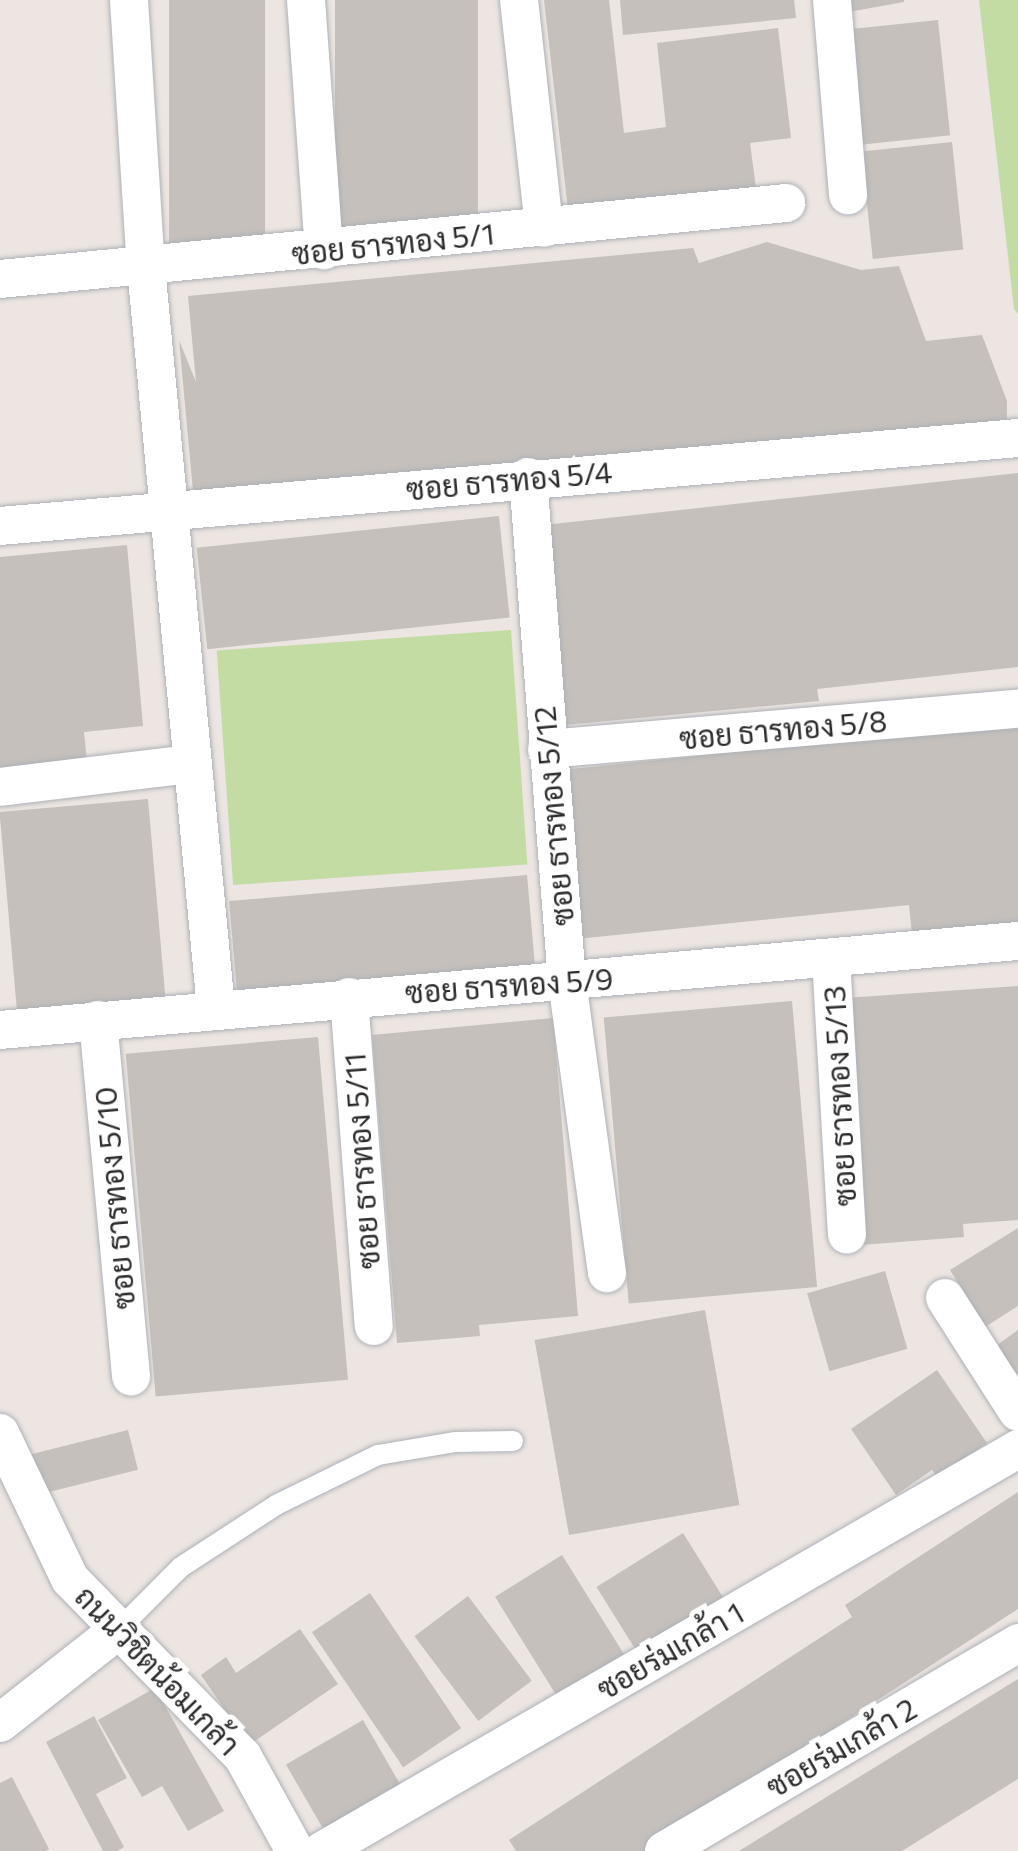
<!DOCTYPE html>
<meta charset="utf-8">
<style>
body{margin:0}
#map{position:relative;width:1018px;height:1851px;overflow:hidden;background:#ece5e1;font-family:Commissioner,Sarabun,sans-serif}
div>[style]{position:absolute}
.green>*{inset:0;background:#c3dca4;transform-origin:0 0}
.building>*{inset:0;background:#c5c0bc;transform-origin:0 0}
.roads{filter:drop-shadow(0 0 2px #adb1b7) drop-shadow(0 0 2px #adb1b7)}
.service>*{height:20px;margin:-10px;padding:0 10px;transform-origin:10px;border-radius:10px;background:#fff}
.minor>*{height:38px;margin:-19px;padding:0 19px;transform-origin:19px;border-radius:19px;background:#fff}
span{translate:-50% -50%;white-space:nowrap;text-align:center;line-height:1.15;-webkit-text-stroke:10px #fff;paint-order:stroke}
.street-label{font-size:30px;color:#2c2c2c}
</style>
<div id="map">
<div class="green">
<i style="clip-path:polygon(979px 0,1018px 0,1018px 314px,1014px 309px)"></i>
<i style="left:511px;top:630px;width:235px;height:295px;rotate:86deg"></i>
</div>
<div class="building">
<i style="left:169px;top:0;width:96px;height:244px"></i>
<i style="left:335px;top:0;width:143px;height:230px"></i>
<i style="clip-path:polygon(544px 0,609px 0,624px 133px,666px 127px,657px 43px,778px 28px,791px 138px,750px 143px,756px 188px,568px 210px)"></i>
<i style="clip-path:polygon(620px 0,794px 0,796px 18px,623px 35px)"></i>
<i style="clip-path:polygon(841px 0,904px 0,904px 2px,843px 13px)"></i>
<i style="left:938px;top:20px;width:116px;height:92px;rotate:84deg"></i>
<i style="left:952px;top:142px;width:108px;height:91px;rotate:84deg"></i>
<i style="clip-path:polygon(767px 242px,861px 270px,899px 266px,926px 341px,982px 335px,1007px 401px,1007px 427px,194px 502px,179px 340px,196px 382px,188px 296px,693px 248px,699px 263px)"></i>
<i style="clip-path:polygon(1018px 473px,1018px 667px,817px 689px,819px 701px,565px 725px,544px 525px)"></i>
<i style="left:499px;top:516px;width:102px;height:304px;rotate:84deg"></i>
<i style="clip-path:polygon(127px 545px,143px 726px,84px 732px,87px 761px,0 770px,0 557px)"></i>
<i style="clip-path:polygon(1018px 723px,1018px 933px,913px 944px,909px 905px,577px 939px,561px 770px)"></i>
<i style="left:148px;top:799px;width:199px;height:149px;rotate:85deg"></i>
<i style="left:527px;top:875px;width:96px;height:299px;rotate:85deg"></i>
<i style="clip-path:polygon(1018px 986px,1018px 1220px,963px 1224px,964px 1237px,861px 1245px,845px 998px)"></i>
<i style="left:792px;top:1001px;width:287px;height:189px;rotate:85deg"></i>
<i style="clip-path:polygon(553px 1018px,578px 1316px,479px 1325px,480px 1336px,397px 1343px,372px 1035px)"></i>
<i style="left:318px;top:1037px;width:344px;height:193px;rotate:85deg"></i>
<i style="clip-path:polygon(1018px 1228px,1018px 1306px,985px 1327px,950px 1270px)"></i>
<i style="left:885px;top:1271px;width:81px;height:81px;rotate:74deg"></i>
<i style="left:705px;top:1310px;width:198px;height:173px;rotate:80deg"></i>
<i style="clip-path:polygon(1018px 1330px,1018px 1384px,993px 1348px)"></i>
<i style="clip-path:polygon(937px 1370px,987px 1443px,937px 1477px,932px 1470px,896px 1495px,851px 1429px)"></i>
<i style="left:128px;top:1430px;width:41px;height:103px;rotate:76deg"></i>
<i style="clip-path:polygon(1018px 1492px,1018px 1609px,645px 1851px,516px 1851px,509px 1840px,852px 1617px,845px 1605px)"></i>
<i style="left:683px;top:1533px;width:76px;height:102px;rotate:58deg"></i>
<i style="left:562px;top:1555px;width:123px;height:79px;rotate:58deg"></i>
<i style="left:370px;top:1593px;width:163px;height:70px;rotate:56deg"></i>
<i style="left:468px;top:1596px;width:106px;height:67px;rotate:53deg"></i>
<i style="clip-path:polygon(300px 1629px,338px 1684px,249px 1745px,201px 1675px,226px 1657px,236px 1673px)"></i>
<i style="clip-path:polygon(1018px 1679px,1018px 1779px,902px 1851px,739px 1851px)"></i>
<i style="clip-path:polygon(155px 1688px,224px 1811px,188px 1831px,162px 1786px,142px 1797px,98px 1720px)"></i>
<i style="clip-path:polygon(94px 1716px,127px 1778px,96px 1794px,124px 1847px,117px 1851px,103px 1851px,46px 1742px)"></i>
<i style="left:363px;top:1720px;width:85px;height:89px;rotate:60deg"></i>
<i style="clip-path:polygon(12px 1777px,49px 1849px,46px 1851px,0 1851px,0 1783px)"></i>
</div>
<div class="roads">
<div class="service">
<i style="left:117px;top:1631px;width:91px;rotate:-45deg"></i>
<i style="left:181px;top:1567px;width:113px;rotate:-33.1deg"></i>
<i style="left:276px;top:1505px;width:114px;rotate:-26.1deg"></i>
<i style="left:378px;top:1455px;width:79px;rotate:-9.5deg"></i>
<i style="left:456px;top:1442px;width:57px;rotate:-1deg"></i>
</div>
<div class="minor">
<i style="left:129px;top:0;width:268px;rotate:86.4deg"></i>
<i style="left:146px;top:267px;width:745px;rotate:84.61deg"></i>
<i style="left:306px;top:0;width:251px;rotate:85.9deg"></i>
<i style="left:519px;top:0;width:229px;rotate:83.7deg"></i>
<i style="left:832px;top:0;width:196px;rotate:85.3deg"></i>
<i style="left:0;top:279px;width:790px;rotate:-5.52deg"></i>
<i style="left:528px;top:477px;width:506px;rotate:85.58deg"></i>
<i style="left:567px;top:981px;width:295px;rotate:82.2deg"></i>
<i style="left:0;top:526px;width:1022px;rotate:-4.94deg"></i>
<i style="left:547px;top:749px;width:473px;rotate:-4.9deg"></i>
<i style="left:0;top:787px;width:190px;rotate:-6.9deg"></i>
<i style="left:831px;top:958px;width:277px;rotate:86.7deg"></i>
<i style="left:349px;top:997px;width:330px;rotate:85.7deg"></i>
<i style="left:98px;top:1020px;width:358px;rotate:84.7deg"></i>
<i style="left:0;top:1030px;width:1022px;rotate:-5deg"></i>
<i style="left:945px;top:1298px;width:135px;rotate:57.4deg"></i>
<i style="left:0;top:1433px;width:162px;rotate:64.4deg"></i>
<i style="left:70px;top:1579px;width:248px;rotate:45.8deg"></i>
<i style="left:243px;top:1757px;width:107px;rotate:61deg"></i>
<i style="left:0;top:1723px;width:149px;rotate:-38.2deg"></i>
<i style="left:322px;top:1851px;width:804px;rotate:-30.01deg"></i>
<i style="left:664px;top:1851px;width:411px;rotate:-30.4deg"></i>
</div>
</div>
<div class="street-label">
<span style="left:393px;top:243px;rotate:-6deg">ซอย ธารทอง 5/1</span>
<span style="left:509px;top:480px;rotate:-5deg">ซอย ธารทอง 5/4</span>
<span style="left:783px;top:729px;rotate:-5deg">ซอย ธารทอง 5/8</span>
<span style="left:553px;top:816px;rotate:-95deg">ซอย ธารทอง 5/12</span>
<span style="left:509px;top:985px;rotate:-4deg">ซอย ธารทอง 5/9</span>
<span style="left:839px;top:1096px;rotate:-93deg">ซอย ธารทอง 5/13</span>
<span style="left:361px;top:1161px;rotate:-94deg">ซอย ธารทอง 5/11</span>
<span style="left:114px;top:1198px;rotate:-95deg">ซอย ธารทอง 5/10</span>
<span style="left:670px;top:1650px;rotate:-30deg">ซอยร่มเกล้า 1</span>
<span style="left:158px;top:1670px;rotate:46deg">ถนนวิชิตน้อมเกล้า</span>
<span style="left:841px;top:1747px;rotate:-30deg">ซอยร่มเกล้า 2</span>
</div>
</div>
